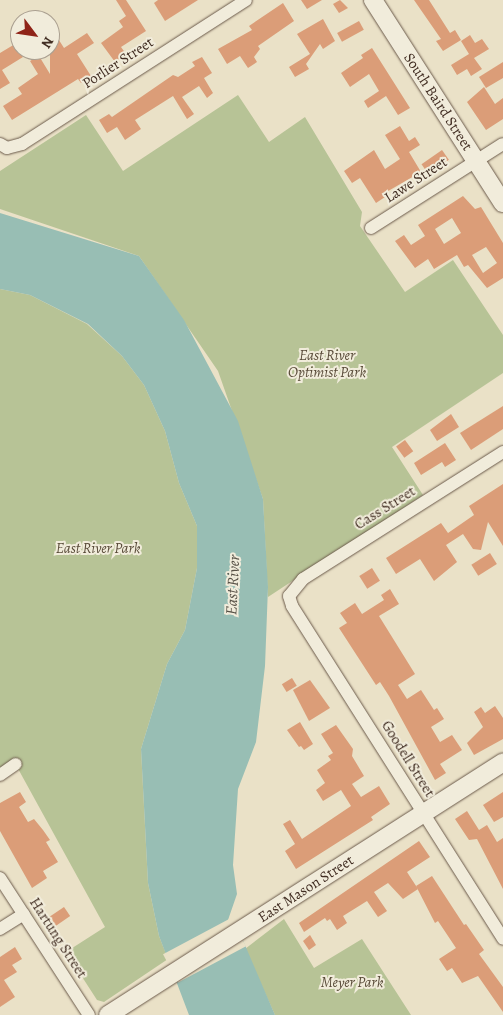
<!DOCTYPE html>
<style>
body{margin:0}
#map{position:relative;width:503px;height:1015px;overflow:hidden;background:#eae1c7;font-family:Alegreya,serif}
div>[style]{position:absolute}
.green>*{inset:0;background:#b7c396}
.water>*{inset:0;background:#98beb4}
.pier>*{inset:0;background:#eae1c7;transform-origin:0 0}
.building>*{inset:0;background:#db9d78;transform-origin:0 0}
.roads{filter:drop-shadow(0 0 1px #6b5a4b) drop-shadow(0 0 1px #6b5a4b)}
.street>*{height:12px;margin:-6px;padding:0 6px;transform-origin:6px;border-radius:6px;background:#f1ecdb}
.secondary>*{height:18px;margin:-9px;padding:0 9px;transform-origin:9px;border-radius:9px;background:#f1ecdb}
span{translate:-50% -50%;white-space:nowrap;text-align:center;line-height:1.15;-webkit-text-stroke:4px #f1ecdb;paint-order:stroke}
.street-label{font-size:15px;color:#412d22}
.park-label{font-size:15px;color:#594b39;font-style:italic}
.water-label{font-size:16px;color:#575146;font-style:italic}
.north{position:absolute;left:10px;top:10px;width:50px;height:50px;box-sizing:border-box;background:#f1ecdb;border:1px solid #aba091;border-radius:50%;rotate:121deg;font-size:14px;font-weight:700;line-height:20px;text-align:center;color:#412d22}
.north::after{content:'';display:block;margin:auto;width:18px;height:22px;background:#8f2418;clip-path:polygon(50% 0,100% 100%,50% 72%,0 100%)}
</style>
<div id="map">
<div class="green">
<i style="clip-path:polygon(238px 95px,269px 142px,305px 117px,362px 212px,360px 226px,405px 292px,453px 260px,503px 335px,503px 373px,392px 447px,423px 495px,268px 597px,263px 499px,218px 371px,139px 256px,0 209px,0 171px,86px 115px,123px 171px)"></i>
<i style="clip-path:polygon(0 289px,30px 295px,87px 324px,122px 356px,144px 385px,165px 431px,179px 483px,197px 526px,197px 568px,185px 630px,167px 664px,141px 749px,148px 883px,159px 936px,168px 959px,104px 1002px,97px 1000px,66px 952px,105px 927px,16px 765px,0 775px)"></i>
<i style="clip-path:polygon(284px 919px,314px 968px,362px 939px,411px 1015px,275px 1015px,245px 949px)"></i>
</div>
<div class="water">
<i style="clip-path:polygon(0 213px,139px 256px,184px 320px,238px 421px,263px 499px,268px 587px,265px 666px,256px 742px,238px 789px,233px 865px,237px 894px,228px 920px,239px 931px,275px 1015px,189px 1015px,159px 936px,148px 883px,141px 749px,167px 664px,185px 630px,197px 568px,197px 526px,179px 483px,165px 431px,144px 385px,122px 356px,88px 324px,30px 295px,0 289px)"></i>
</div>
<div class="pier">
<i style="left:231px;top:918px;width:32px;height:77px;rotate:62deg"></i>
</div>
<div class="building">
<i style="clip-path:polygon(116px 0,126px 0,146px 31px,121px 47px,126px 54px,115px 62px,101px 43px,123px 27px,119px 21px,126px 16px)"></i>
<i style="clip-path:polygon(158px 0,198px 0,165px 21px,154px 3px)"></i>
<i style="clip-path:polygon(301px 0,322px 0,307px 9px)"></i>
<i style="clip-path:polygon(340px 0,348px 8px,339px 13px,333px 4px)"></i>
<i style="clip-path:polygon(414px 0,429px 0,450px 33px,455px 30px,461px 40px,443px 51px,436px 41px,441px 39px)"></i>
<i style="clip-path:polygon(283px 3px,294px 21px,258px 46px,260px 49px,254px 57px,257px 62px,248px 68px,240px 56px,227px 64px,218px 49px,252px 30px,249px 26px)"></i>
<i style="clip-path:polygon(323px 19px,335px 41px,323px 49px,320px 44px,306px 64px,309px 69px,295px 77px,289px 67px,310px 54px,297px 34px)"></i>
<i style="left:359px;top:21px;width:10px;height:25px;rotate:61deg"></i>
<i style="clip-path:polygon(50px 26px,64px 48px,87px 33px,94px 43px,77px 54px,91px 76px,81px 83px,78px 79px,12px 120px,3px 106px,22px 94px,18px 88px,38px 74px,30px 61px,39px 56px,50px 74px)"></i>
<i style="clip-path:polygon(470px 35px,475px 43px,482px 39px,489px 49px,474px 58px,482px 69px,471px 76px,467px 69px,457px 75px,451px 65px,469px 54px,461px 41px)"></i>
<i style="clip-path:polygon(15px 44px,23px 57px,2px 70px,10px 83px,0 89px,0 53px)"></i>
<i style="clip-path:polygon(372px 48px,410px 108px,398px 115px,386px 96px,368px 108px,364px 101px,379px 91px,369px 74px,350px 87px,341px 73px,363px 58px,361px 55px)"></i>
<i style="clip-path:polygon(202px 57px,212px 73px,204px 78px,213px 93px,207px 98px,199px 86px,182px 97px,194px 114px,187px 119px,173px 96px,135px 120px,141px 129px,125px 140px,117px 127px,107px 133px,99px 120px,109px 114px,112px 117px,173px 75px,178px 77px,195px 66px,192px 62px)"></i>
<i style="clip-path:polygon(503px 62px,503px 78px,486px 88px,479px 77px)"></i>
<i style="clip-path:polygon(484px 87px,495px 104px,503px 98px,503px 119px,486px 130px,467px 102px)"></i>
<i style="clip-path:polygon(400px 126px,409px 141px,415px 137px,420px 145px,409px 152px,421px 172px,383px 194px,385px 197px,376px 203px,360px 178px,352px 183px,344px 171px,374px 150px,385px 169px,400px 159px,385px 135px)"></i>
<i style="left:442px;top:150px;width:12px;height:25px;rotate:55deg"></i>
<i style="clip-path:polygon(evenodd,463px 196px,475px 209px,481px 207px,503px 243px,503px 278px,487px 288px,468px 265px,464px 267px,457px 255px,434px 269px,428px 259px,415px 268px,395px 241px,404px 235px,411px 245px,425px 236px,418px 225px,463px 196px,452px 218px,461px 233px,444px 244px,435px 229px,452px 218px,463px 196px,486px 247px,497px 263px,483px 273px,472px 255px,486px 247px)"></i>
<i style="clip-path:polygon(503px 406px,503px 429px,471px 450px,460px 433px)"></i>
<i style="clip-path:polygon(451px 414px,459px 427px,437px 441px,430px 430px)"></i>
<i style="left:405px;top:440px;width:14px;height:11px;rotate:54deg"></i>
<i style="clip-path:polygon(445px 443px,456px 460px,445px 467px,442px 462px,421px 475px,414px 463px)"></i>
<i style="clip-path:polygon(503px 484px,503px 546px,488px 522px,481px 550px,473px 549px,463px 534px,446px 545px,457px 562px,434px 581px,420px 559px,396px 574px,386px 558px,441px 523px,448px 533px,474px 515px,469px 506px)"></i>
<i style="left:490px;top:553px;width:13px;height:22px;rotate:58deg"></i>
<i style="left:372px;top:568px;width:15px;height:15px;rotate:58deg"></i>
<i style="clip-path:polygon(390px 589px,399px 604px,379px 616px,415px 674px,398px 685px,407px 699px,421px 690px,434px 710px,437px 708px,444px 719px,431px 727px,440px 742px,452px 735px,462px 750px,440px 764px,446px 773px,435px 780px,389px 696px,380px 682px,376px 685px,339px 628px,347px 623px,340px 613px,355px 603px,362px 614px,384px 600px,381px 595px)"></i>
<i style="left:292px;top:678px;width:9px;height:12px;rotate:58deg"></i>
<i style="clip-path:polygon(310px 680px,330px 708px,309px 721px,293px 690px)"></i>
<i style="clip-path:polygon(495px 706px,503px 718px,503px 739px,474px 755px,467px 743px,483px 727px,474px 712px,481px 707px,485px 713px)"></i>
<i style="clip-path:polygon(300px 722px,313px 744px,304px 750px,301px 746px,299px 747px,287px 730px)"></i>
<i style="clip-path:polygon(336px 725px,353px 749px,352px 756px,364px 776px,352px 784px,361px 797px,379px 786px,390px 804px,371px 817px,373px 820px,296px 869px,285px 851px,295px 844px,283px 824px,290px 820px,302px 839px,351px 806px,341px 790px,323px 801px,316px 790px,325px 783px,317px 770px,331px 760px,328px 756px,333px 753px,321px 734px)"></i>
<i style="clip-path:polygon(20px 792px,26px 802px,19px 807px,28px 822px,34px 819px,43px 830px,50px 840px,46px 842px,58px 862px,43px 871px,47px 878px,32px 888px,0 831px,0 803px)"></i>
<i style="clip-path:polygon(503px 792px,503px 817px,494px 822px,483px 805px)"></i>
<i style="clip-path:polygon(467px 811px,479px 830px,487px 825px,497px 842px,503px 838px,503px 889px,477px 839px,469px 840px,455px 819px)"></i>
<i style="clip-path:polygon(419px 841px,430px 857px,407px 872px,418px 889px,403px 899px,388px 883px,374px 892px,387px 911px,378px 917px,367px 901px,343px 916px,347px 923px,337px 930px,330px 919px,327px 921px,325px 918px,304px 932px,299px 923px)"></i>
<i style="clip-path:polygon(432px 876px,464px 925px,466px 924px,484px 950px,479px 954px,503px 987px,503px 1012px,478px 976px,462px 983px,452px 968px,447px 971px,439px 959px,456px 948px,438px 921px,435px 923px,416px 886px)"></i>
<i style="left:64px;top:907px;width:11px;height:17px;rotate:56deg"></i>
<i style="clip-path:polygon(310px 935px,316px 945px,309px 950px,303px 941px)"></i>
<i style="clip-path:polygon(15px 947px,22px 959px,12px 965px,17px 972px,4px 980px,15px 997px,0 1007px,0 957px)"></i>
</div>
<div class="roads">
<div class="street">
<i style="left:0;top:144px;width:8px;rotate:30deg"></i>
<i style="left:7px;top:148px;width:16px;rotate:-15deg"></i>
<i style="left:22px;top:144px;width:266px;rotate:-32.7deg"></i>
<i style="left:371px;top:228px;width:156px;rotate:-32.5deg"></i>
<i style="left:503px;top:452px;width:237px;rotate:147.6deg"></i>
<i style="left:303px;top:579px;width:22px;rotate:129deg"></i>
<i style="left:289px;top:596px;width:10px;rotate:73deg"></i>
<i style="left:292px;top:606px;width:394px;rotate:57.6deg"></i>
<i style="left:0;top:775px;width:19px;rotate:-35deg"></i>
<i style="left:0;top:878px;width:163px;rotate:57deg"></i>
<i style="left:0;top:929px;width:28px;rotate:-32deg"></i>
</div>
<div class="secondary">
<i style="left:373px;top:0;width:241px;rotate:57.4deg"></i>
<i style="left:108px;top:1015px;width:469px;rotate:-32.6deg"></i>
</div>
</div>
<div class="street-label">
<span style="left:118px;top:63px;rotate:-33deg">Porlier Street</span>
<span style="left:438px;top:102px;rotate:57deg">South Baird Street</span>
<span style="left:416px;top:180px;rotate:-33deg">Lawe Street</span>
<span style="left:385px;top:508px;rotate:-32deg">Cass Street</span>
<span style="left:408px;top:759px;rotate:58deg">Goodell Street</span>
<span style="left:306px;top:889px;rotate:-33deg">East Mason Street</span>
<span style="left:58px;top:938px;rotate:57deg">Hartung Street</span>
</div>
<div class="park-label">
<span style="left:327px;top:364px">East River<br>Optimist Park</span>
<span style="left:98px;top:549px">East River Park</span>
<span style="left:352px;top:983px">Meyer Park</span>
</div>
<div class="water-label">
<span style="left:233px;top:585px;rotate:-87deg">East River</span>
</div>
<div class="north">N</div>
</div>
